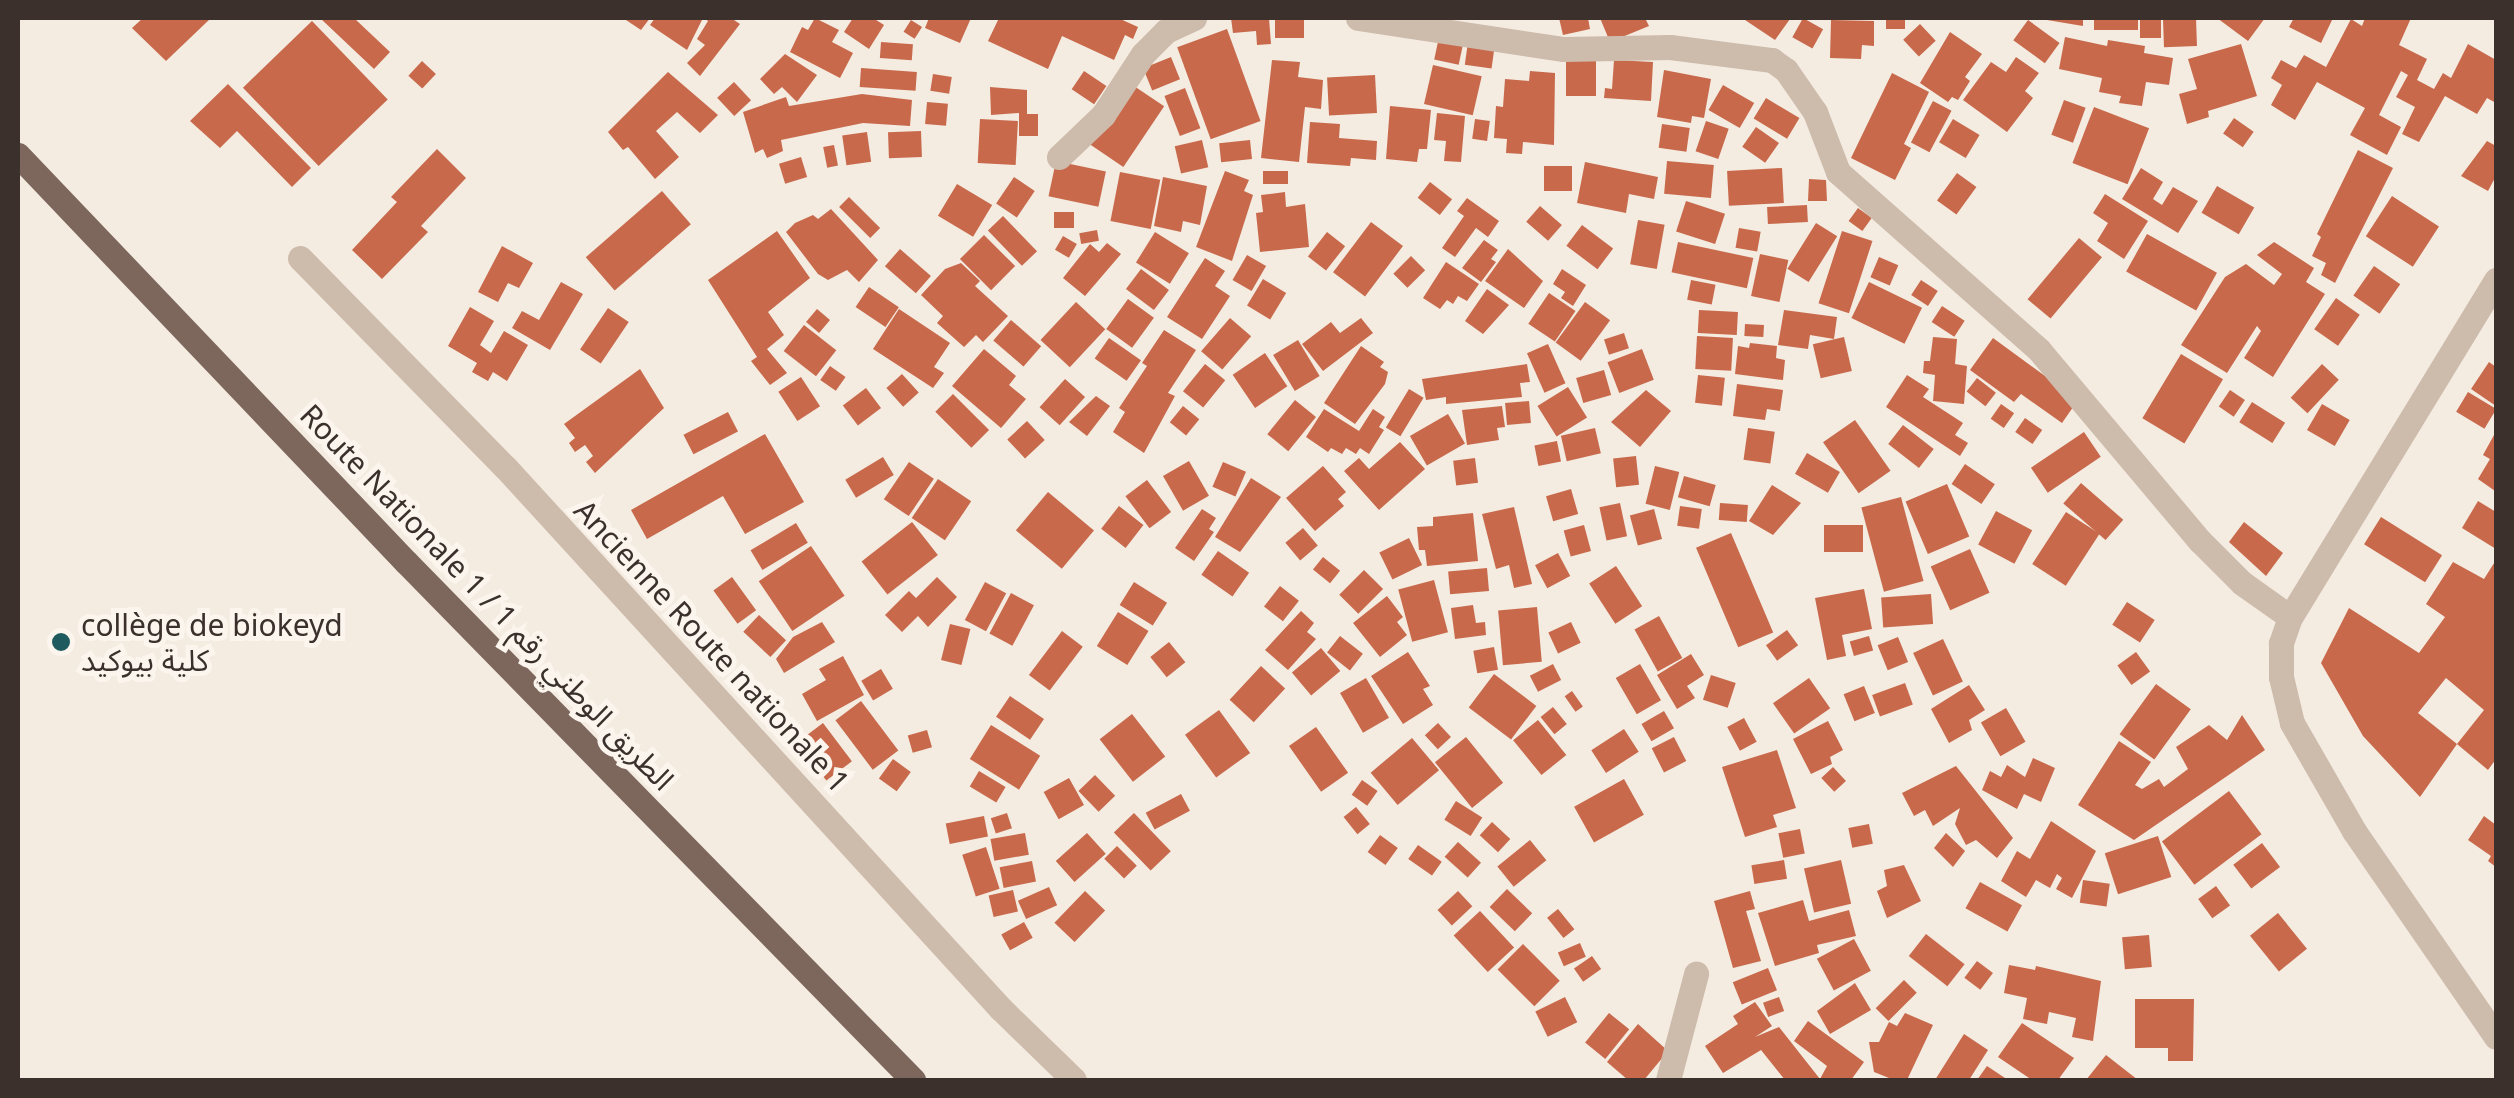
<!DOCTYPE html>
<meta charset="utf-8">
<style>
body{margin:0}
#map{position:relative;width:2514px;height:1098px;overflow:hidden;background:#f4ebe1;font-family:"Noto Sans","Noto Sans Arabic",sans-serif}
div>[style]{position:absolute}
.building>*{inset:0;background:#c8694b;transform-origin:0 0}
.service>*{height:25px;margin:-12.5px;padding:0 12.5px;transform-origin:12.5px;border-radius:12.5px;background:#cdbbac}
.minor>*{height:25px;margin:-12.5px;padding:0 12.5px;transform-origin:12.5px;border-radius:12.5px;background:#cdbbac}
.primary>*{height:25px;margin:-12.5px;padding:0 12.5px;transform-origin:12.5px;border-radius:12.5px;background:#7d675c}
.dots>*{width:28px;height:28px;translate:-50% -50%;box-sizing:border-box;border:5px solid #fbf5ee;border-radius:50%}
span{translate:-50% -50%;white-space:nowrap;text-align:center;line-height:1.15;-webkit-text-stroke:10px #fbf5ee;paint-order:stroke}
.street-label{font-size:30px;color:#3b302b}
.poi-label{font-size:30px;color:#3b302b}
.left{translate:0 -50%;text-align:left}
.frame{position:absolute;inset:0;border:20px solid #3b302b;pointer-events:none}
</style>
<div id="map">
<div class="building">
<i style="clip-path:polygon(143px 18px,211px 18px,166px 61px,132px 28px)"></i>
<i style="clip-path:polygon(320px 18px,354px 18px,390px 52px,374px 69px)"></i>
<i style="clip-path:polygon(623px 18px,650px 18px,641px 30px)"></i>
<i style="clip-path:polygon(655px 18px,703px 18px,687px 50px,650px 25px)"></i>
<i style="clip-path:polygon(704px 18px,731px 18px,740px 24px,700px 76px,687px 63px,705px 45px,697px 39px,708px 21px)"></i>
<i style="clip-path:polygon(815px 18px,839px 30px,832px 42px,853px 53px,840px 78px,790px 52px,802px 27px,808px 30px)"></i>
<i style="clip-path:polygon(853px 18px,873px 18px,884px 25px,869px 49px,844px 32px)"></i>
<i style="clip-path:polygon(929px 18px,971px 18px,960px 43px,925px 28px)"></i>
<i style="clip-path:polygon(999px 18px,1118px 18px,1138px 27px,1133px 39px,1125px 35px,1114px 60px,1062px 36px,1048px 69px,988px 41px)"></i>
<i style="clip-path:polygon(1231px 18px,1269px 18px,1271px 44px,1257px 45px,1256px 31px,1233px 33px)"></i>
<i style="left:1275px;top:18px;width:29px;height:20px"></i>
<i style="clip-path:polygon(1559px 18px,1588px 18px,1590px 29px,1563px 35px)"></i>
<i style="clip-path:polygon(1600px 18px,1645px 18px,1649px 26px,1610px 42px)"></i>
<i style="clip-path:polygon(1742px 18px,1787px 18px,1790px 19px,1775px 40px)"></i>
<i style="left:1803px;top:18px;width:23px;height:22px;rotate:29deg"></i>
<i style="left:1886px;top:18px;width:19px;height:11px"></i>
<i style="clip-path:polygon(2035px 18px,2083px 18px,2083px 26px)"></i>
<i style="left:2094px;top:18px;width:44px;height:12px"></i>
<i style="left:2140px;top:18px;width:21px;height:20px"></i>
<i style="left:2196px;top:18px;width:28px;height:33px;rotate:88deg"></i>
<i style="clip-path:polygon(2217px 18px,2265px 18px,2248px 41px)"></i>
<i style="clip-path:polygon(2294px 18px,2333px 18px,2321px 43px,2289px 27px)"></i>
<i style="clip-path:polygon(2365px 18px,2411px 18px,2399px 45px,2427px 59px,2417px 80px,2434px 89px,2443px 73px,2451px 78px,2468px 44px,2496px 60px,2496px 103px,2487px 98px,2477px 114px,2445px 96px,2419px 142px,2402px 134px,2415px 107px,2396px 97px,2408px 75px,2401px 71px,2379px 115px,2401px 127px,2387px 155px,2350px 135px,2365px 108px,2317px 82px,2295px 120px,2271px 105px,2282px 85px,2271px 78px,2281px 60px,2296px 68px,2304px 55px,2326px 67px,2351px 19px,2362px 26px)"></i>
<i style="left:911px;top:20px;width:13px;height:14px;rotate:32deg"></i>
<i style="clip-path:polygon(1831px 20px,1874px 21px,1874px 46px,1862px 45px,1861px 59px,1830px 58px)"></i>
<i style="left:2028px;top:20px;width:39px;height:25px;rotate:36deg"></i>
<i style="left:312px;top:21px;width:109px;height:96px;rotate:46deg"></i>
<i style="left:1920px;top:24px;width:23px;height:23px;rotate:47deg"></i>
<i style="left:1227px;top:29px;width:98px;height:53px;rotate:70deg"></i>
<i style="clip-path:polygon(1950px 32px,1982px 54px,1965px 77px,1970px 81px,1958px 100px,1952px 97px,1948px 102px,1920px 83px)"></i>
<i style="left:1439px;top:37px;width:25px;height:23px;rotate:12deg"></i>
<i style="clip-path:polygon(2065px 37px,2107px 46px,2108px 40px,2145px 46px,2144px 53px,2173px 58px,2169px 85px,2146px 82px,2142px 106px,2119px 103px,2121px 96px,2099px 92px,2102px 78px,2059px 69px)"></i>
<i style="left:881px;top:42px;width:32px;height:16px;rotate:4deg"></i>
<i style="left:1468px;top:42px;width:27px;height:23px;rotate:8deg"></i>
<i style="clip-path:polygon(2241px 44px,2257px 96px,2208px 111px,2209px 117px,2187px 124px,2179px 94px,2197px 89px,2188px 59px)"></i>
<i style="clip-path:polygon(785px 54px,817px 75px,797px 102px,782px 87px,774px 94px,760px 79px)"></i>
<i style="left:1171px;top:57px;width:24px;height:30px;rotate:68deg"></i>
<i style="left:1566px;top:57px;width:30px;height:39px"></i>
<i style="clip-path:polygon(2016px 57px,2039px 73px,2025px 91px,2033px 98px,2007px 132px,1963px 100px,1991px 62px,2006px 72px)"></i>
<i style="clip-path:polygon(1272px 60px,1300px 62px,1298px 77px,1323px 80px,1321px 109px,1305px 107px,1299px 162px,1261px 158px)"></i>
<i style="clip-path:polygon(1614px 60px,1653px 62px,1651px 101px,1604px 98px,1605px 88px,1612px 89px)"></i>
<i style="left:422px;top:61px;width:19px;height:20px;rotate:43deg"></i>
<i style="left:1433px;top:65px;width:50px;height:40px;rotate:13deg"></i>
<i style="left:861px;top:68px;width:56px;height:19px;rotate:4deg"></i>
<i style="clip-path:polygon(1664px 70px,1711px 79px,1704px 118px,1692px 116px,1691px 123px,1657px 117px)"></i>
<i style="left:1084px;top:71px;width:27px;height:22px;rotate:34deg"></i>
<i style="clip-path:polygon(1530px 71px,1555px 73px,1554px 145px,1523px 142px,1522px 154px,1506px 153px,1507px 139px,1494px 138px,1496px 106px,1503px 107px,1505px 79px,1529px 81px)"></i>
<i style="clip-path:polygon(668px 72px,718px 115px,700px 133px,677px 112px,656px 131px,679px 157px,655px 179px,628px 147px,623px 150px,608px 132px)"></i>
<i style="clip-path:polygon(1892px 73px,1929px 92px,1904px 144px,1911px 148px,1895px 180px,1851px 158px)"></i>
<i style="left:933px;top:74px;width:19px;height:17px;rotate:9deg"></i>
<i style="left:1375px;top:75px;width:38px;height:48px;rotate:87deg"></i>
<i style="left:734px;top:82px;width:25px;height:23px;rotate:47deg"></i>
<i style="clip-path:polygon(228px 84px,311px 168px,292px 187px,237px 131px,220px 148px,190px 121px)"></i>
<i style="left:1131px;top:84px;width:40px;height:73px;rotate:34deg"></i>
<i style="left:1723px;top:85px;width:36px;height:29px;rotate:30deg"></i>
<i style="clip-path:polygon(990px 87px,1027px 90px,1027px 114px,1038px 114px,1038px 136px,1019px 136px,1019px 113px,991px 115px)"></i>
<i style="left:1185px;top:88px;width:43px;height:22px;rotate:69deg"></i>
<i style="clip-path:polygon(862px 94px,912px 100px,910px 126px,863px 123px,781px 140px,783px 151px,767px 158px,763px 149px,755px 153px,743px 112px,786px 97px,789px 106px)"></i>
<i style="left:1766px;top:98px;width:39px;height:24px;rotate:31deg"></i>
<i style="left:2064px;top:100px;width:23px;height:37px;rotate:20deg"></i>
<i style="left:1933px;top:101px;width:21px;height:47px;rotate:28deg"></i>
<i style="left:927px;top:102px;width:21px;height:22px;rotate:5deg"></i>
<i style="clip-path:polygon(1390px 106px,1431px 110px,1427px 149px,1419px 149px,1417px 162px,1386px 159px)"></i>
<i style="left:2094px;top:107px;width:59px;height:60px;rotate:21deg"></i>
<i style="clip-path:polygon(1437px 113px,1465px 116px,1461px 162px,1444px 161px,1446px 141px,1434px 140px)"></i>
<i style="left:2234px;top:118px;width:24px;height:19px;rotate:35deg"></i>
<i style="left:980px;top:119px;width:38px;height:44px;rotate:3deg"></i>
<i style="left:1475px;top:119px;width:15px;height:20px;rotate:8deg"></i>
<i style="left:1953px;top:119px;width:31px;height:27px;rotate:31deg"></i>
<i style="left:1706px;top:121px;width:24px;height:32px;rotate:19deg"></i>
<i style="clip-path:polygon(1310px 122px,1340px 124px,1339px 138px,1377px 141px,1376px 160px,1351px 158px,1350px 166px,1307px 163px)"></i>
<i style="left:1662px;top:124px;width:28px;height:24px;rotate:8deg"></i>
<i style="left:1756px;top:127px;width:28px;height:24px;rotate:35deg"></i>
<i style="left:921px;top:131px;width:26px;height:33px;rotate:88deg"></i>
<i style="left:867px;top:132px;width:30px;height:25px;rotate:82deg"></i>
<i style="left:1202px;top:140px;width:28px;height:28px;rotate:77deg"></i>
<i style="left:1250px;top:140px;width:19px;height:31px;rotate:84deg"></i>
<i style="clip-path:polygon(2487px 141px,2496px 146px,2496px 176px,2488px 191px,2461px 176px)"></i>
<i style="left:834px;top:145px;width:21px;height:11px;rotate:79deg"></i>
<i style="clip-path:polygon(437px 149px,466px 178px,421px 226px,428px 232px,382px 279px,352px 250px,397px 202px,391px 197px)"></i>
<i style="clip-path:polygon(2358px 150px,2393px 168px,2335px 283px,2321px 275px,2326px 263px,2312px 256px,2321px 237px,2317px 234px)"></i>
<i style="left:801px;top:157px;width:21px;height:23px;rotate:73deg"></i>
<i style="left:1056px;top:161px;width:51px;height:36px;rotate:12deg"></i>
<i style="left:1667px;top:161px;width:47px;height:33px;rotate:5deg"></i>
<i style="clip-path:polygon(1585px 162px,1658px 177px,1654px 199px,1629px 194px,1626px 213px,1577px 203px)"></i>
<i style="left:1572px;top:166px;width:25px;height:28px;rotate:90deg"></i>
<i style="left:1782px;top:168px;width:35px;height:55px;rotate:87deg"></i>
<i style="clip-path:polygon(2141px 168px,2163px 182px,2153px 199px,2162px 205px,2173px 187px,2198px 201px,2178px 233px,2122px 199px)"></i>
<i style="clip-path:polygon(1225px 171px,1249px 180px,1244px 191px,1253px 195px,1232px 261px,1196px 247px)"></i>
<i style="left:1288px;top:171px;width:13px;height:25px;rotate:90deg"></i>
<i style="left:1120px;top:172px;width:41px;height:50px;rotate:11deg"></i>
<i style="left:1957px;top:173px;width:24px;height:34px;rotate:36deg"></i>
<i style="left:1014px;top:177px;width:25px;height:32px;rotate:34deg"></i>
<i style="clip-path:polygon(1163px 177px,1207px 186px,1200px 225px,1183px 221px,1181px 232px,1154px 226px)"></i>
<i style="clip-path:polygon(1809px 179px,1826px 180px,1827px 201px,1808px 201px)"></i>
<i style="left:1430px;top:182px;width:28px;height:20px;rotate:38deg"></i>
<i style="left:957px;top:184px;width:41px;height:37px;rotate:31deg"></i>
<i style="left:2217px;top:186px;width:43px;height:31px;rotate:30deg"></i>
<i style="left:662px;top:191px;width:44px;height:101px;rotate:49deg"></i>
<i style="clip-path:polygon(1285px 192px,1286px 207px,1305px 204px,1309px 247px,1260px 252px,1256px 213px,1263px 212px,1261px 195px)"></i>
<i style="clip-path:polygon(2105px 194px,2148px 221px,2124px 259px,2097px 241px,2108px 223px,2093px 213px)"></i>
<i style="left:2392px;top:196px;width:56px;height:48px;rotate:33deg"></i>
<i style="left:849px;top:197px;width:44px;height:14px;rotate:45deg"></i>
<i style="clip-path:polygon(1467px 198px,1499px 221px,1488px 237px,1476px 228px,1455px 257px,1442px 248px,1464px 216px,1457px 211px)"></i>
<i style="left:1686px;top:201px;width:41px;height:32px;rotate:18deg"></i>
<i style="left:1807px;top:205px;width:17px;height:40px;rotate:87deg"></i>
<i style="left:1540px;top:206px;width:29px;height:21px;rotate:41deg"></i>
<i style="left:1858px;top:208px;width:17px;height:16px;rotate:36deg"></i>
<i style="clip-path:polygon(831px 209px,878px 260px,859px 282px,847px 270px,828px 280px,818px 274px,786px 232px,795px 223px,813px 215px,818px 219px)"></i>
<i style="left:1074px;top:212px;width:16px;height:20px;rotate:90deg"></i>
<i style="left:1003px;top:216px;width:49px;height:21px;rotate:46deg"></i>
<i style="left:1638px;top:220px;width:27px;height:45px;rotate:10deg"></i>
<i style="left:1371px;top:222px;width:40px;height:63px;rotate:37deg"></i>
<i style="left:1816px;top:223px;width:25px;height:54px;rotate:32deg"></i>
<i style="left:1582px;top:225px;width:39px;height:26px;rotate:37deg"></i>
<i style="left:1739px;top:228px;width:22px;height:20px;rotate:10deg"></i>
<i style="left:1097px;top:230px;width:11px;height:18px;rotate:80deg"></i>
<i style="clip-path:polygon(777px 231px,810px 278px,768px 312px,784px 335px,767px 349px,787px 373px,770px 385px,751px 361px,757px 357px,708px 280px)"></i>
<i style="left:1842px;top:231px;width:32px;height:76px;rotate:18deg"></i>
<i style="left:1155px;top:232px;width:40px;height:36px;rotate:32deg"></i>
<i style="left:1327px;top:232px;width:23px;height:31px;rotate:38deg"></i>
<i style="left:2147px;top:234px;width:80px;height:43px;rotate:29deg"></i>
<i style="left:984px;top:235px;width:44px;height:34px;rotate:45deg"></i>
<i style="left:1063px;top:236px;width:16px;height:16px;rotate:30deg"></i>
<i style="left:2079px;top:238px;width:30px;height:80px;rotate:40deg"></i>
<i style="clip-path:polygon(1484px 240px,1498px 250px,1491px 259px,1496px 262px,1481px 282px,1462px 268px)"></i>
<i style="left:1678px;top:242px;width:77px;height:31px;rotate:12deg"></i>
<i style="clip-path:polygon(2274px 242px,2314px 268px,2306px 282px,2325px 294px,2273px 377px,2244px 358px,2261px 331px,2257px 326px,2227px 373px,2181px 345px,2225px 277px,2246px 264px,2274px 285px,2282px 274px,2257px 255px)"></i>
<i style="clip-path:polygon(1107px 243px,1121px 254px,1085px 296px,1063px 278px,1090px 244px,1099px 252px)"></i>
<i style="clip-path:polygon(502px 246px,533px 263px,519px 288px,508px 283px,498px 302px,478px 292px)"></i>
<i style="left:900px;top:249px;width:41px;height:23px;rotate:41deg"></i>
<i style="clip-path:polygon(1508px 249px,1543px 281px,1524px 308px,1485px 281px)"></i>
<i style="left:1760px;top:254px;width:29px;height:43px;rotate:12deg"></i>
<i style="left:1247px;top:255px;width:22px;height:29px;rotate:30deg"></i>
<i style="left:1411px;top:256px;width:20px;height:25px;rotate:45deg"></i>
<i style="left:1879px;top:257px;width:21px;height:22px;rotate:23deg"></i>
<i style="clip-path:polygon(1205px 258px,1225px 271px,1215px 286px,1230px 296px,1202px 339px,1167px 317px)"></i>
<i style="clip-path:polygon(1446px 262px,1479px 284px,1467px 301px,1458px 296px,1453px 304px,1447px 300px,1440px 309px,1423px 298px)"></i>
<i style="clip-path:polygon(961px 263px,980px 281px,975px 286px,1008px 316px,983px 342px,976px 335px,964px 347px,937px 323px,943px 316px,921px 295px,945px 269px)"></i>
<i style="left:2374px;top:266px;width:32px;height:36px;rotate:35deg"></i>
<i style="left:1141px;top:269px;width:35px;height:25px;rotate:37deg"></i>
<i style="clip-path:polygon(1562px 269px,1586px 285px,1573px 306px,1561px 298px,1565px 292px,1553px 284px)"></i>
<i style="left:1263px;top:279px;width:27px;height:31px;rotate:31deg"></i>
<i style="left:1691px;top:280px;width:25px;height:20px;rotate:11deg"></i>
<i style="left:1921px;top:280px;width:20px;height:18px;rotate:33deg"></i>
<i style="clip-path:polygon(561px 282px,583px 294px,550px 350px,512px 328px,522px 311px,539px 320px)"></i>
<i style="left:1869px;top:282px;width:59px;height:40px;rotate:26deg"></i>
<i style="left:869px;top:287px;width:36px;height:24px;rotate:34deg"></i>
<i style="clip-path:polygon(1487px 289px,1509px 305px,1483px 334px,1465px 321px)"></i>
<i style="left:1549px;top:293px;width:32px;height:37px;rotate:34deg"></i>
<i style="left:2336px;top:298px;width:29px;height:38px;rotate:35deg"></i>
<i style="left:1128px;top:299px;width:32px;height:37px;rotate:36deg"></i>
<i style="left:1076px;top:302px;width:40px;height:52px;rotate:43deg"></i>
<i style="left:1585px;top:302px;width:31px;height:50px;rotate:36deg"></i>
<i style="left:1942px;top:306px;width:27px;height:19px;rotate:33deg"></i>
<i style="clip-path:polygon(470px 307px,494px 321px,480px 345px,491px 353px,504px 331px,528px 345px,507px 381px,493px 372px,488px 381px,472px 372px,477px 363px,448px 346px)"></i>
<i style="left:608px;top:308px;width:25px;height:50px;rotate:34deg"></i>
<i style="left:817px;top:309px;width:17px;height:17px;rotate:40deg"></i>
<i style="clip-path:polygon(899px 309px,950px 343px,934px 367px,944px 373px,933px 388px,873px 349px)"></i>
<i style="left:1699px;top:310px;width:39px;height:23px;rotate:3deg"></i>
<i style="clip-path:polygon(1784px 310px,1837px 317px,1834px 339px,1810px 335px,1808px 349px,1778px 345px)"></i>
<i style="left:1230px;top:318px;width:28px;height:44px;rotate:41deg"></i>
<i style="clip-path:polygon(1361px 318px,1373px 333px,1323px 371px,1302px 344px,1331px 322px,1340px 333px)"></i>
<i style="left:1011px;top:320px;width:40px;height:27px;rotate:41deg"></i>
<i style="left:1745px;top:324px;width:19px;height:12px;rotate:3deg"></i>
<i style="left:804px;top:325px;width:41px;height:33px;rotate:38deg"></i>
<i style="clip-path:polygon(1164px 330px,1196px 350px,1168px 393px,1175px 396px,1144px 453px,1113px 432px,1125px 412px,1119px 408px,1147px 366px,1142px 363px)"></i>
<i style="left:1624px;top:333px;width:16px;height:21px;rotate:72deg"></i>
<i style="left:1697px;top:336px;width:36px;height:33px;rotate:3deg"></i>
<i style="left:1844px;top:337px;width:35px;height:32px;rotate:77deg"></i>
<i style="clip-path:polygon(1933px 337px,1957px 339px,1955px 364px,1967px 366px,1964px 404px,1933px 401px,1935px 375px,1923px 373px,1924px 361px,1930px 361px)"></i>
<i style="left:1109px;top:338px;width:39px;height:25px;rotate:35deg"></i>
<i style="clip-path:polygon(1993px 338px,2078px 400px,2062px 423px,2021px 394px,2014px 402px,1970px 370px)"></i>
<i style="left:1298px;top:340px;width:42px;height:29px;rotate:59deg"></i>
<i style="clip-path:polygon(1750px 343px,1777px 346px,1776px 358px,1785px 360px,1783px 380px,1735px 374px,1738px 346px,1749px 348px)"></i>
<i style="left:1548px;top:344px;width:43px;height:23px;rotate:66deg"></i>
<i style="clip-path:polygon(1361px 346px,1384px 362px,1380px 367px,1388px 372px,1385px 384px,1355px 424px,1324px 403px)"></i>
<i style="clip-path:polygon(984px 349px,1016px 376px,1009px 385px,1026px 399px,1001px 428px,952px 386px)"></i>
<i style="left:1642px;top:349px;width:33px;height:37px;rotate:69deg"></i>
<i style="left:1265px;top:353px;width:40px;height:39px;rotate:56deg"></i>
<i style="left:2181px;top:354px;width:49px;height:75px;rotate:31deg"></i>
<i style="clip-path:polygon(2489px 362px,2496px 367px,2496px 406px,2471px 389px)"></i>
<i style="left:1205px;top:364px;width:26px;height:35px;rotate:39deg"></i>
<i style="clip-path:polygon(1527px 364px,1530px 382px,1520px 383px,1522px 397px,1446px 404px,1446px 397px,1426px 400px,1422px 379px)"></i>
<i style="left:2322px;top:364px;width:23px;height:46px;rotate:43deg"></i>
<i style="left:830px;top:366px;width:19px;height:17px;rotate:35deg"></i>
<i style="clip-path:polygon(640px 369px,664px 408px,595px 473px,586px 462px,593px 456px,585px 445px,575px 452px,569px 443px,575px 438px,564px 424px)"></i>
<i style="left:1604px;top:370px;width:26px;height:29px;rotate:74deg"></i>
<i style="left:902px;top:374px;width:25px;height:21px;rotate:48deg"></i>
<i style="left:1698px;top:375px;width:27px;height:28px;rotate:6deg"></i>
<i style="clip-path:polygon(1907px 375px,1929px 389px,1923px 397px,1963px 423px,1955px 435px,1968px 443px,1960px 456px,1886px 407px)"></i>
<i style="left:801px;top:377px;width:35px;height:27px;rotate:57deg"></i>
<i style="left:1977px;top:378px;width:24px;height:17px;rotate:38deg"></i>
<i style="left:1065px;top:379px;width:27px;height:38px;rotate:42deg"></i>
<i style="clip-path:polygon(1737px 384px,1783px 390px,1780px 411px,1767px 409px,1765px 420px,1733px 416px)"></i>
<i style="left:1568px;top:387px;width:36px;height:36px;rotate:58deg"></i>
<i style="left:866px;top:388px;width:25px;height:29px;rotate:53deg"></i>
<i style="left:1409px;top:389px;width:17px;height:45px;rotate:31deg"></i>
<i style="clip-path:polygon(1646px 390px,1671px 411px,1640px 447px,1611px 422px)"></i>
<i style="left:2230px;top:390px;width:18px;height:20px;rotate:34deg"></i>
<i style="left:2468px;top:392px;width:33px;height:23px;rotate:31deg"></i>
<i style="left:953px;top:394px;width:51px;height:25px;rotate:45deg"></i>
<i style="clip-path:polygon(1096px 396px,1110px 406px,1087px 436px,1069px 422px)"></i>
<i style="left:1295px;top:400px;width:27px;height:44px;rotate:39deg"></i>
<i style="left:1529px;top:401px;width:22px;height:24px;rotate:85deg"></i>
<i style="left:2252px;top:402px;width:39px;height:24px;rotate:32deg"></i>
<i style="left:2001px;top:404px;width:16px;height:18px;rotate:35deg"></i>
<i style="left:2322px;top:404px;width:32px;height:30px;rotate:30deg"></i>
<i style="left:1183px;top:406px;width:21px;height:21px;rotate:39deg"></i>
<i style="clip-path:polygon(1502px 406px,1505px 427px,1497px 428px,1499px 440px,1467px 445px,1462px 410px)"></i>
<i style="clip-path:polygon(1324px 409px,1359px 431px,1373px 409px,1385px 417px,1379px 427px,1384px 430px,1369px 454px,1360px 448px,1356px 454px,1346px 448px,1342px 454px,1331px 448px,1328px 452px,1306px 437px)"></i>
<i style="left:728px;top:412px;width:22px;height:50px;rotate:63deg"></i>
<i style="left:1448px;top:414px;width:34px;height:44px;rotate:60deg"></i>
<i style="left:2025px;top:418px;width:21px;height:17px;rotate:35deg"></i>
<i style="left:1855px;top:420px;width:62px;height:39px;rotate:55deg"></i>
<i style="left:1027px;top:421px;width:26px;height:27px;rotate:47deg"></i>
<i style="left:1903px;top:425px;width:39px;height:24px;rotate:38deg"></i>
<i style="left:1595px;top:428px;width:26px;height:35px;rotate:77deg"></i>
<i style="left:1748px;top:428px;width:27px;height:32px;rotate:8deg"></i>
<i style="left:2084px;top:432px;width:30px;height:64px;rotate:56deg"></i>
<i style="clip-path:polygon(765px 434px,804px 502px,745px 534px,723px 496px,647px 539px,631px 510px)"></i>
<i style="clip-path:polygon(2494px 435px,2496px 437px,2495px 491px,2478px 479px,2490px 459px,2483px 455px)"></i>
<i style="left:1557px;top:441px;width:21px;height:23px;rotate:79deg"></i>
<i style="clip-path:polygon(1400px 442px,1425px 469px,1379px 510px,1344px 471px,1359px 458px,1369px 469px)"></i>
<i style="left:1807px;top:453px;width:38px;height:24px;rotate:30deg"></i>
<i style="left:1636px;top:456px;width:29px;height:23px;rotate:84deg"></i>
<i style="left:883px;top:457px;width:21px;height:44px;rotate:59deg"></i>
<i style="left:1475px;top:458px;width:25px;height:22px;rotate:83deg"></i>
<i style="left:1189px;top:461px;width:40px;height:30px;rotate:60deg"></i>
<i style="left:909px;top:462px;width:30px;height:45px;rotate:34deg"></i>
<i style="left:1223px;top:462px;width:25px;height:27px;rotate:23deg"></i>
<i style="left:1965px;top:464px;width:36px;height:24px;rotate:34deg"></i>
<i style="clip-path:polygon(1323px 466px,1346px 492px,1338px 499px,1344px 506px,1315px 531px,1286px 498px)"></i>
<i style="left:1655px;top:466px;width:25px;height:39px;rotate:14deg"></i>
<i style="left:1684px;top:476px;width:33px;height:22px;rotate:16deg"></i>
<i style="clip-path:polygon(1251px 478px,1281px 497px,1240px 552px,1215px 537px)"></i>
<i style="left:938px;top:479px;width:40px;height:47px;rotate:34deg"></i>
<i style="left:1147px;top:480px;width:40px;height:27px;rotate:53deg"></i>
<i style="left:2081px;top:483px;width:56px;height:27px;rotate:41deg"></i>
<i style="left:1947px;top:484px;width:57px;height:45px;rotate:67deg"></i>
<i style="clip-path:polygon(1772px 485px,1801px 503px,1773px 535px,1749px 521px)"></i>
<i style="left:1571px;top:489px;width:26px;height:26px;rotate:74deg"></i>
<i style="left:1048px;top:492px;width:60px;height:50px;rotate:40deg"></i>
<i style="left:1901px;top:497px;width:87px;height:41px;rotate:75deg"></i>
<i style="clip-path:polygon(2478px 501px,2496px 512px,2496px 549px,2462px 528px)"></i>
<i style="left:1620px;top:503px;width:34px;height:21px;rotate:78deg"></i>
<i style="left:1720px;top:503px;width:28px;height:17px;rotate:4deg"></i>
<i style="left:1119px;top:506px;width:31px;height:29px;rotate:38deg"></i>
<i style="left:1680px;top:506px;width:22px;height:20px;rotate:8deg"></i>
<i style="clip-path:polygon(1514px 507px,1532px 584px,1514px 588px,1509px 565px,1496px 569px,1482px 514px)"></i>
<i style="clip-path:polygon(1202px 509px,1216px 518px,1209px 529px,1214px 532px,1194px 561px,1175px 548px)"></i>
<i style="left:1654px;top:509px;width:31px;height:25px;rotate:75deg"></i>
<i style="left:1996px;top:511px;width:41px;height:38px;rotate:28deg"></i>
<i style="left:2066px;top:512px;width:40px;height:62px;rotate:33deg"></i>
<i style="clip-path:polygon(1473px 513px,1478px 561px,1427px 566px,1425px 550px,1419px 550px,1417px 527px,1433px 526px,1433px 517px)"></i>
<i style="left:2381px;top:517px;width:72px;height:32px;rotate:32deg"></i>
<i style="left:912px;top:522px;width:42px;height:64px;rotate:52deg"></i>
<i style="clip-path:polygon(2244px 522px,2283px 553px,2266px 576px,2229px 542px)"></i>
<i style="left:796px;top:523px;width:23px;height:53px;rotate:59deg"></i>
<i style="left:1584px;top:525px;width:27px;height:21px;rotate:75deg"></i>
<i style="left:1863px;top:525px;width:27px;height:39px;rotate:90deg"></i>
<i style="left:1303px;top:528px;width:23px;height:23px;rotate:50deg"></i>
<i style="left:1731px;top:533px;width:108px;height:38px;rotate:67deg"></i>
<i style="left:1409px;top:538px;width:30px;height:33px;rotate:64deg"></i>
<i style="left:811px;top:546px;width:60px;height:63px;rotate:56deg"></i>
<i style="left:1970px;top:549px;width:48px;height:43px;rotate:66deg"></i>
<i style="left:1218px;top:551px;width:38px;height:29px;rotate:35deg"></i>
<i style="left:1558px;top:553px;width:26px;height:26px;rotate:62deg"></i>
<i style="left:1323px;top:557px;width:22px;height:16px;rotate:39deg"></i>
<i style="clip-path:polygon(2496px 560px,2496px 759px,2488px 770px,2457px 744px,2484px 710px,2446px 678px,2418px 713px,2457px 744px,2420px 797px,2363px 736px,2321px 663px,2349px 608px,2419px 653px,2445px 617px,2426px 604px,2453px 562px,2484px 579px)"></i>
<i style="left:1616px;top:566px;width:48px;height:32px;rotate:57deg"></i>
<i style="left:1487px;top:568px;width:23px;height:39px;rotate:85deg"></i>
<i style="left:1364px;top:570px;width:27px;height:35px;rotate:45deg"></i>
<i style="left:732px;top:577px;width:41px;height:23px;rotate:54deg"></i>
<i style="clip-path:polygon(937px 577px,957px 597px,928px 627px,918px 616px,902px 632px,885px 615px,909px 591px,916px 598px)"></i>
<i style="left:1434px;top:580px;width:54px;height:37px;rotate:75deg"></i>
<i style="left:985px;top:582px;width:24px;height:43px;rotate:28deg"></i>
<i style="left:1134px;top:582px;width:39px;height:27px;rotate:32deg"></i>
<i style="left:1280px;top:586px;width:24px;height:26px;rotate:38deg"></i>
<i style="clip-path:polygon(1864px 589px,1872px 629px,1842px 635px,1846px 656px,1827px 660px,1815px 598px)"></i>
<i style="left:1011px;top:593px;width:26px;height:46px;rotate:28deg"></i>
<i style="left:1931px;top:594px;width:30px;height:50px;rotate:86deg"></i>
<i style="clip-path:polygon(1387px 596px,1403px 617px,1397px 622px,1407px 635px,1380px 657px,1353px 623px)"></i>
<i style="left:2127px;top:602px;width:33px;height:27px;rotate:33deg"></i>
<i style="clip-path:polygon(1473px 605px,1476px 623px,1485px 622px,1486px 635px,1455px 639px,1451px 608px)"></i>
<i style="left:1537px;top:607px;width:55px;height:39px;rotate:85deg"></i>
<i style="clip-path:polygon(1301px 611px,1314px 623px,1307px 632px,1316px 639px,1288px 670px,1265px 650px)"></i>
<i style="left:1118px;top:612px;width:36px;height:40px;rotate:32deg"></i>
<i style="left:759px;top:615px;width:37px;height:23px;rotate:43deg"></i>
<i style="left:1659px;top:616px;width:48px;height:28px;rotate:61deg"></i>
<i style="clip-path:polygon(822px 622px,835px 642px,784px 673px,776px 659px,793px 637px)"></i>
<i style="left:1571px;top:622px;width:23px;height:25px;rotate:65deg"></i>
<i style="left:950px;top:624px;width:21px;height:37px;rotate:14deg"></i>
<i style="left:1787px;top:630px;width:19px;height:26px;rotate:54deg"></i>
<i style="left:1062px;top:631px;width:26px;height:55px;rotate:37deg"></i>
<i style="left:1340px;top:636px;width:29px;height:21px;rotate:38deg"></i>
<i style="left:1869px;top:636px;width:15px;height:20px;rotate:74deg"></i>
<i style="left:1898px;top:637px;width:27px;height:22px;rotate:68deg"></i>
<i style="left:1943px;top:639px;width:47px;height:33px;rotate:65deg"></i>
<i style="left:1169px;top:642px;width:26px;height:24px;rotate:51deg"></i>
<i style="left:1494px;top:647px;width:23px;height:21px;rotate:80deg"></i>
<i style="left:1321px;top:648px;width:30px;height:38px;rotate:50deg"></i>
<i style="clip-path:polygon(1408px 652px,1430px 686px,1423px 689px,1433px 705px,1403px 724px,1371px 676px)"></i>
<i style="left:2136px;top:652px;width:24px;height:23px;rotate:54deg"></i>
<i style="clip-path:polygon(1691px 654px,1704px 675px,1687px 686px,1695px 698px,1677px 709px,1657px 675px)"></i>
<i style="clip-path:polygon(843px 656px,864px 695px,817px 721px,802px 694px,826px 680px,819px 669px)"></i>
<i style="left:1553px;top:664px;width:18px;height:26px;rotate:63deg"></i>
<i style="left:1640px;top:664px;width:42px;height:28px;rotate:60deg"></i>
<i style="left:1261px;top:666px;width:33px;height:46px;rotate:43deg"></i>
<i style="left:881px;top:669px;width:23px;height:23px;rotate:59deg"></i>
<i style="left:1494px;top:674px;width:53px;height:42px;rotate:37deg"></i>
<i style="left:1711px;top:675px;width:26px;height:26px;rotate:18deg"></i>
<i style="left:1366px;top:678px;width:46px;height:30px;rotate:60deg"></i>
<i style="left:1809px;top:678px;width:37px;height:44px;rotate:55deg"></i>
<i style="left:1905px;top:683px;width:23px;height:35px;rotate:70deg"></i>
<i style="left:2156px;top:684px;width:43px;height:62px;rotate:36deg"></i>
<i style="clip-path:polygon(1969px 685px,1985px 710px,1969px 720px,1972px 730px,1949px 743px,1931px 709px)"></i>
<i style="left:1864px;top:686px;width:29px;height:22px;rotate:68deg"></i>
<i style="left:1572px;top:691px;width:19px;height:9px;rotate:55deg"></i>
<i style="left:1010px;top:696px;width:41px;height:25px;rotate:34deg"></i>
<i style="left:861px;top:701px;width:62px;height:32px;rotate:53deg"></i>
<i style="left:1553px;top:707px;width:22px;height:16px;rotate:51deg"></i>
<i style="left:2006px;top:708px;width:39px;height:29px;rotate:60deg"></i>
<i style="left:1219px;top:710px;width:53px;height:42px;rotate:54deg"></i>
<i style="left:1664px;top:711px;width:20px;height:26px;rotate:60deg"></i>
<i style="left:1132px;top:714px;width:54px;height:41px;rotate:52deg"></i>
<i style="clip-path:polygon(2242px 715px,2265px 750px,2134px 840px,2078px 805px,2119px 741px,2151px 762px,2135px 785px,2142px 789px,2159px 779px,2164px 787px,2188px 769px,2176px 747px,2209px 725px,2227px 740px)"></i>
<i style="left:1744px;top:718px;width:27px;height:19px;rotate:62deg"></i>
<i style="left:1538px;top:720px;width:45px;height:32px;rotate:51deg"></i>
<i style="clip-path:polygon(1828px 721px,1843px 750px,1830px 757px,1832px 764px,1811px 774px,1793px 739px)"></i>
<i style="left:823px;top:723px;width:48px;height:32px;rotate:53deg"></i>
<i style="left:1438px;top:723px;width:19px;height:18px;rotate:47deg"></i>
<i style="left:991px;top:725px;width:58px;height:40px;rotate:32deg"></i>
<i style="left:1316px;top:727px;width:56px;height:33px;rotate:55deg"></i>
<i style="left:1624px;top:729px;width:27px;height:39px;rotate:57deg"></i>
<i style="left:927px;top:730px;width:18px;height:20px;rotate:74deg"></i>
<i style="left:1466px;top:737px;width:59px;height:40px;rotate:51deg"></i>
<i style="left:1674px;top:737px;width:27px;height:25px;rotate:63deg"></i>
<i style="left:1412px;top:738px;width:42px;height:54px;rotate:50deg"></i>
<i style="clip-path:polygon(1777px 750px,1796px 808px,1773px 815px,1777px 827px,1745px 837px,1722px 767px)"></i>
<i style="clip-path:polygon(2033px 758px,2055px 768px,2041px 802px,2024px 794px,2017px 809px,1982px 790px,1990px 771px,2001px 777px,2007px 765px,2025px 777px)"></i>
<i style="left:893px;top:759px;width:22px;height:24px;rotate:36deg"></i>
<i style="clip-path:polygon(1956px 766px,2013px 838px,1997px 858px,1976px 840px,1966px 845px,1955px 824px,1960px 808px,1933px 826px,1925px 810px,1914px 816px,1902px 793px)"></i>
<i style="left:1833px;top:767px;width:19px;height:16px;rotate:47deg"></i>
<i style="left:979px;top:771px;width:31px;height:18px;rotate:31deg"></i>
<i style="left:1095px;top:775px;width:29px;height:23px;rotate:46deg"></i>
<i style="left:1069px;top:778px;width:31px;height:29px;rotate:61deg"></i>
<i style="left:1624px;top:779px;width:41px;height:57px;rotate:61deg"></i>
<i style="left:1362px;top:780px;width:19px;height:18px;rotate:35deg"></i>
<i style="left:2229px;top:791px;width:54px;height:84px;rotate:53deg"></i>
<i style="left:1181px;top:794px;width:19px;height:40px;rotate:62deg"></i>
<i style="left:1456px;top:801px;width:31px;height:22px;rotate:32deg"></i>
<i style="left:1356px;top:807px;width:22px;height:16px;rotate:51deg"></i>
<i style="left:1007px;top:813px;width:16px;height:17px;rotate:72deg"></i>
<i style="left:1134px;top:813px;width:53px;height:28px;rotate:46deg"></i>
<i style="left:984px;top:816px;width:21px;height:39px;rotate:79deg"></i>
<i style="clip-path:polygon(2484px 816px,2496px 825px,2496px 867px,2488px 861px,2491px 856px,2468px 840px)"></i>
<i style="clip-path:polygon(2051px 821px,2096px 851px,2072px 898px,2056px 889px,2062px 878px,2057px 874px,2050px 888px,2036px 880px,2026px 897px,2001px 881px,2017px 851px,2030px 859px)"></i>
<i style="left:1492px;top:822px;width:25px;height:18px;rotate:43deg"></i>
<i style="left:1869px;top:824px;width:20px;height:21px;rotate:79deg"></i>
<i style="left:1800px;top:829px;width:25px;height:22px;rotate:79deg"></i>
<i style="left:1025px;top:833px;width:22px;height:35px;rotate:80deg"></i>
<i style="left:1087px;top:833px;width:28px;height:42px;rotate:48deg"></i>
<i style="clip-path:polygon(1946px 833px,1965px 851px,1953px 867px,1934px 848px)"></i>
<i style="left:1380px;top:835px;width:22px;height:21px;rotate:36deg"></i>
<i style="left:2158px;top:836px;width:43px;height:56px;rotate:72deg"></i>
<i style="left:1530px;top:840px;width:26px;height:42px;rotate:51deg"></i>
<i style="left:1458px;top:842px;width:31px;height:20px;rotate:42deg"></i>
<i style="left:2262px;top:843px;width:30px;height:36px;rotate:53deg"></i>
<i style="left:1418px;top:845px;width:29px;height:17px;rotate:35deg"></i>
<i style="left:1117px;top:846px;width:28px;height:18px;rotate:45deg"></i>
<i style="left:986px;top:847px;width:44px;height:25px;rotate:72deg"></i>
<i style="left:1784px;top:860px;width:19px;height:33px;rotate:81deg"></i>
<i style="left:1841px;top:860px;width:45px;height:38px;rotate:77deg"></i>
<i style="left:1032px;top:861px;width:21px;height:33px;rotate:79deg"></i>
<i style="clip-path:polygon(1904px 865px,1921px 901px,1887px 918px,1877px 891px,1887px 886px,1884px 870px)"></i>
<i style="left:2083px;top:880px;width:27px;height:23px;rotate:8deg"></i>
<i style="left:1980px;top:882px;width:48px;height:30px;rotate:29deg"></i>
<i style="left:2216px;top:886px;width:24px;height:22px;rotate:54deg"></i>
<i style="left:1049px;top:887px;width:20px;height:34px;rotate:66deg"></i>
<i style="left:1507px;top:889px;width:35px;height:25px;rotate:44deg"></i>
<i style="left:1013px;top:890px;width:22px;height:25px;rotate:77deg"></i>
<i style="left:1085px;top:891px;width:28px;height:44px;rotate:44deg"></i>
<i style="left:1458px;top:891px;width:21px;height:28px;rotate:47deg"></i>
<i style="clip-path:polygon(1750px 891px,1755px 909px,1746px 911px,1761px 961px,1733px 968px,1714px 901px)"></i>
<i style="clip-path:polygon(1803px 900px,1809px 921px,1849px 910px,1856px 936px,1817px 945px,1819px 953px,1775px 966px,1758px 913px)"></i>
<i style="left:1558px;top:909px;width:26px;height:14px;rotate:51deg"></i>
<i style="left:1480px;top:911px;width:50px;height:36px;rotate:47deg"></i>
<i style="left:2278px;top:913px;width:46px;height:36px;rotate:51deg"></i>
<i style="left:1024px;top:922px;width:18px;height:26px;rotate:61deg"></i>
<i style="left:1926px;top:934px;width:49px;height:28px;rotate:38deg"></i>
<i style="left:2149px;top:935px;width:32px;height:27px;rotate:85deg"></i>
<i style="left:1854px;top:939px;width:36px;height:42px;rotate:62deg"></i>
<i style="left:1580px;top:943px;width:15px;height:24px;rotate:67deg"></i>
<i style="left:1523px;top:944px;width:52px;height:36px;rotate:45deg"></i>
<i style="left:1592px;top:956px;width:16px;height:22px;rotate:55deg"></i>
<i style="left:1977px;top:961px;width:20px;height:21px;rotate:37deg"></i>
<i style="clip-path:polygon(2009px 965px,2035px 970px,2036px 966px,2101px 981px,2093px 1041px,2072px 1037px,2076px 1018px,2049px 1012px,2047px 1024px,2023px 1019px,2027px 998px,2004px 993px)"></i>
<i style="left:1768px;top:968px;width:24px;height:38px;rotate:68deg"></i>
<i style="left:1904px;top:980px;width:18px;height:40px;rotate:45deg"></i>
<i style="clip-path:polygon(1855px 983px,1871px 1010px,1830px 1034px,1817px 1011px)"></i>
<i style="left:1565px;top:997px;width:28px;height:33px;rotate:64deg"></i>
<i style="left:1779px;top:997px;width:15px;height:17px;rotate:70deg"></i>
<i style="clip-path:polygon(2135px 999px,2194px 999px,2193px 1061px,2168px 1061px,2168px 1048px,2135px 1048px)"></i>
<i style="clip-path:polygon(1755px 1002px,1772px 1026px,1755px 1037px,1779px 1027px,1820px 1079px,1785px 1080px,1761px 1050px,1723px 1073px,1705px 1046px,1738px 1024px,1733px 1016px)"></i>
<i style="left:1609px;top:1013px;width:26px;height:38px;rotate:39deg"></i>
<i style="clip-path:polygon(1905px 1013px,1933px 1025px,1907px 1080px,1894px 1080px,1874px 1072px,1869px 1042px,1879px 1042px,1889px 1022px,1897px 1026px)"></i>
<i style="clip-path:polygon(1808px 1021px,1864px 1062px,1851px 1080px,1820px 1079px,1827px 1066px,1794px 1041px)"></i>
<i style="clip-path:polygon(2022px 1023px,2074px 1058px,2058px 1080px,2032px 1080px,1998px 1057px)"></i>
<i style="clip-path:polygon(1638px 1024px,1668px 1051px,1644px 1080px,1628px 1080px,1607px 1062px)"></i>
<i style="clip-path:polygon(1964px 1034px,1988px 1050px,1969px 1080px,1935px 1080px)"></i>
<i style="clip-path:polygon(2106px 1055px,2138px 1080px,2086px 1080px)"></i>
<i style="clip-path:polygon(1987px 1066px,2008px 1080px,1977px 1080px)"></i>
</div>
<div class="service">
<i style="left:1668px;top:1080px;width:110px;rotate:-75.2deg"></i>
</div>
<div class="minor">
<i style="left:1358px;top:18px;width:208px;rotate:8.6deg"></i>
<i style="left:1564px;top:49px;width:106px;rotate:-1.1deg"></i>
<i style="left:1670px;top:47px;width:103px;rotate:7.3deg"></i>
<i style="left:1772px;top:60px;width:17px;rotate:36deg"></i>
<i style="left:1786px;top:70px;width:51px;rotate:55.4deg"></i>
<i style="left:1815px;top:112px;width:64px;rotate:69deg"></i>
<i style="left:1838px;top:172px;width:268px;rotate:41.5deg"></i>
<i style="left:2039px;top:350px;width:250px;rotate:49.9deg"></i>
<i style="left:2200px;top:541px;width:59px;rotate:45deg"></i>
<i style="left:2242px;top:583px;width:59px;rotate:35.3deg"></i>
<i style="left:1059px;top:157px;width:61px;rotate:-43.7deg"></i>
<i style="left:1103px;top:115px;width:73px;rotate:-56.7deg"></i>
<i style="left:1143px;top:54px;width:33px;rotate:-45deg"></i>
<i style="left:1166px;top:31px;width:31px;rotate:-25deg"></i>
<i style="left:300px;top:258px;width:293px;rotate:45.6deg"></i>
<i style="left:505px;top:467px;width:733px;rotate:47.54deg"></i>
<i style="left:1000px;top:1008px;width:103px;rotate:44.2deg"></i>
<i style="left:2496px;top:280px;width:395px;rotate:121.4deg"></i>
<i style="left:2290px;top:617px;width:28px;rotate:109deg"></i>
<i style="left:2281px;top:643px;width:34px;rotate:90deg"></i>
<i style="left:2281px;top:677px;width:47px;rotate:76.6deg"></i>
<i style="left:2292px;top:723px;width:125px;rotate:60.1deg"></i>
<i style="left:2354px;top:831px;width:250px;rotate:55.4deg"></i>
</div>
<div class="primary">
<i style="left:18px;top:155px;width:562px;rotate:46.37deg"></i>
<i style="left:406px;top:562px;width:725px;rotate:45.61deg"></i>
</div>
<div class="dots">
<i style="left:61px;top:642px;background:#1f5a5e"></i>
</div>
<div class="street-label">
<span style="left:487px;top:597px;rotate:46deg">Route Nationale 1 / الطريق الوطني رقم 1</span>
<span style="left:712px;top:646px;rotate:47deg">Ancienne Route nationale 1</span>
</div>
<div class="poi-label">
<span class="left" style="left:81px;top:642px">collège de biokeyd<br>كلية بيوكيد</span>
</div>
<div class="frame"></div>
</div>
